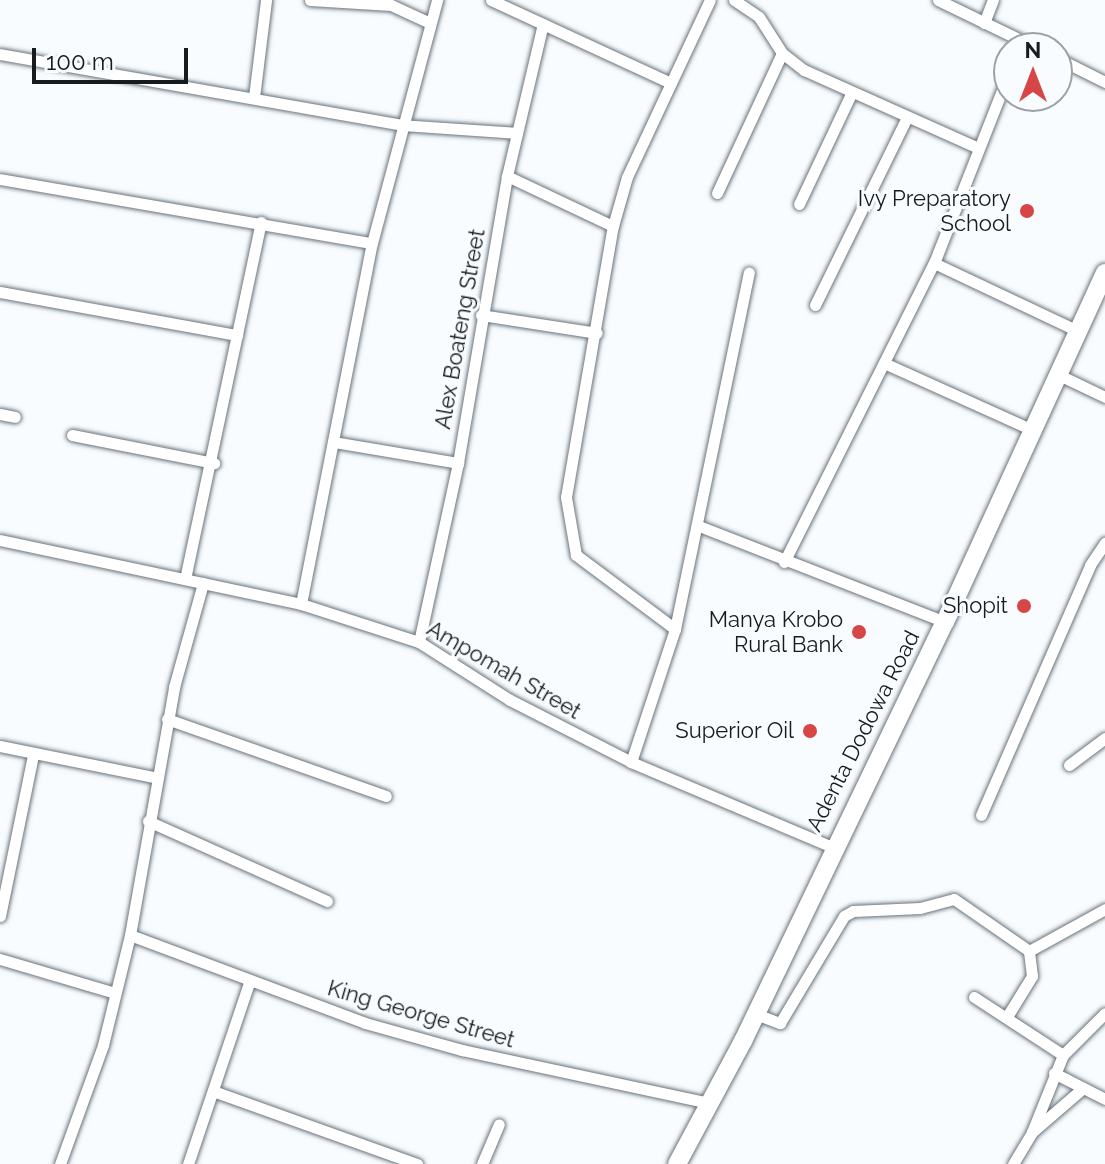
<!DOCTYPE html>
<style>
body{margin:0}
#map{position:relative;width:1105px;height:1164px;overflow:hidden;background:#f9fcfe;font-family:Raleway,sans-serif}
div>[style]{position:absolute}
.roads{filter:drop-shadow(0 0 2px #68747d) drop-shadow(0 0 2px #68747d)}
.street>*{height:11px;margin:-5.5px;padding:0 5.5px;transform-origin:5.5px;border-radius:5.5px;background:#fff}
.primary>*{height:18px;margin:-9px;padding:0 9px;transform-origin:9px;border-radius:9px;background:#fff}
.dots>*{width:22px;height:22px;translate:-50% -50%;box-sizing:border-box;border:4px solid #f9fcfe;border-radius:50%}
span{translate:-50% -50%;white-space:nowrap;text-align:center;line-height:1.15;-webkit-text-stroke:6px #f9fcfe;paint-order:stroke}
.poi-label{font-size:22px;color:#161b1e}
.right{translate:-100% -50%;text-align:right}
.street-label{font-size:22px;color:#161b1e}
.north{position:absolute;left:993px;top:32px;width:80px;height:80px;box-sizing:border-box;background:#f9fcfe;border:2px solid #9ea2a4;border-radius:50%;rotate:0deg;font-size:22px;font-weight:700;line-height:32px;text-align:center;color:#161b1e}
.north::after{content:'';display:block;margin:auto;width:28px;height:36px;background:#d64646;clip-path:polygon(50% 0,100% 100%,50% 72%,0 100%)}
.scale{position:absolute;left:32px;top:48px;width:156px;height:36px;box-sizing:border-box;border:4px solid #161b1e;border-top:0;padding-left:10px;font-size:24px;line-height:28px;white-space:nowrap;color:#161b1e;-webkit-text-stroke:6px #f9fcfe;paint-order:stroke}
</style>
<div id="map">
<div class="roads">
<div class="street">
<i style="left:310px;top:0;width:81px;rotate:3.5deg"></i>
<i style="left:391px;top:5px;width:43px;rotate:24.8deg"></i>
<i style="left:491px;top:0;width:198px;rotate:24.8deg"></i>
<i style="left:734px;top:0;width:30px;rotate:34deg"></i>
<i style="left:759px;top:17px;width:43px;rotate:57.4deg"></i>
<i style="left:782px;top:53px;width:28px;rotate:38deg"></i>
<i style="left:804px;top:70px;width:191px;rotate:24.1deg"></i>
<i style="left:938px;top:0;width:110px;rotate:25.9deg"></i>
<i style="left:984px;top:23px;width:25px;rotate:-69deg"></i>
<i style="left:0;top:54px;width:407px;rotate:10deg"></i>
<i style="left:401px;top:125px;width:116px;rotate:3.9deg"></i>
<i style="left:1057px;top:58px;width:54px;rotate:26.6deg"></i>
<i style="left:254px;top:97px;width:98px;rotate:-82.9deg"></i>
<i style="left:507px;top:176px;width:117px;rotate:25.3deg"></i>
<i style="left:0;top:179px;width:377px;rotate:9.8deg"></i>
<i style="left:717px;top:193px;width:154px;rotate:-65.1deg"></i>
<i style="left:799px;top:204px;width:122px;rotate:-64.7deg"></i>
<i style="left:934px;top:263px;width:159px;rotate:25.3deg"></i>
<i style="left:0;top:292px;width:241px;rotate:10.3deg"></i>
<i style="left:815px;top:305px;width:207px;rotate:-63.9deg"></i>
<i style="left:481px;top:315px;width:117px;rotate:8.8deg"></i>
<i style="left:884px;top:363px;width:160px;rotate:24.3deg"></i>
<i style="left:1057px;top:374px;width:53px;rotate:25.6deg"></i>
<i style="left:0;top:414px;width:15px;rotate:11deg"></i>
<i style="left:72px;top:435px;width:145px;rotate:11.2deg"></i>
<i style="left:334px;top:442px;width:126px;rotate:9.6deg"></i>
<i style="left:699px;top:526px;width:264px;rotate:21.3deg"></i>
<i style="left:0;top:540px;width:308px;rotate:12deg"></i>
<i style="left:301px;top:604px;width:124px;rotate:17.9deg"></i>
<i style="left:419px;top:642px;width:108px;rotate:32.5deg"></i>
<i style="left:510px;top:700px;width:136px;rotate:27.1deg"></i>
<i style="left:631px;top:762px;width:218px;rotate:22.9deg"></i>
<i style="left:784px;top:562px;width:335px;rotate:-63.4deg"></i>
<i style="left:934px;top:263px;width:204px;rotate:-68.5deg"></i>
<i style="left:185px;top:579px;width:365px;rotate:-78deg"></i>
<i style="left:301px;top:604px;width:368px;rotate:-78.9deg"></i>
<i style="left:372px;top:243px;width:252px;rotate:-75deg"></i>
<i style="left:675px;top:629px;width:124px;rotate:-143.2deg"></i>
<i style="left:576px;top:555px;width:59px;rotate:-99.8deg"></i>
<i style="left:566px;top:497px;width:275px;rotate:-80.2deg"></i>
<i style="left:613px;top:226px;width:51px;rotate:-74.1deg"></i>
<i style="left:627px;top:177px;width:195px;rotate:-64.9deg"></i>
<i style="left:419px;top:642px;width:183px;rotate:-77.7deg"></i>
<i style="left:458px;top:463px;width:291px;rotate:-80.3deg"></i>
<i style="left:507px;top:176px;width:156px;rotate:-76.7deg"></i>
<i style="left:167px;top:719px;width:232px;rotate:19.4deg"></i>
<i style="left:0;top:746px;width:157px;rotate:11.4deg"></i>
<i style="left:631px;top:762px;width:140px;rotate:-71.7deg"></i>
<i style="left:675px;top:629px;width:364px;rotate:-78.3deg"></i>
<i style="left:1069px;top:765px;width:45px;rotate:-36.9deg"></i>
<i style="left:981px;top:815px;width:273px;rotate:-66.4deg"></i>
<i style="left:1090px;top:565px;width:27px;rotate:-56deg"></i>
<i style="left:148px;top:821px;width:196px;rotate:24.1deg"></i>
<i style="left:0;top:916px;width:164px;rotate:-78.4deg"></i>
<i style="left:130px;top:935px;width:251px;rotate:20.5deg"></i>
<i style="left:365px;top:1023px;width:101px;rotate:15.6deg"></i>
<i style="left:462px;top:1050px;width:254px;rotate:12.1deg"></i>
<i style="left:0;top:959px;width:120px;rotate:16.5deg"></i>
<i style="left:974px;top:997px;width:106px;rotate:33.1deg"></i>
<i style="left:756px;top:1014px;width:26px;rotate:21deg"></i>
<i style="left:780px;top:1023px;width:125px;rotate:-59.1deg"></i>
<i style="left:844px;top:916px;width:10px;rotate:-29deg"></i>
<i style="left:853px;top:911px;width:67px;rotate:-2.6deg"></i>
<i style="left:920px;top:908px;width:35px;rotate:-15deg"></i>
<i style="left:954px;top:899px;width:91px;rotate:34.7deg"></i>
<i style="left:1008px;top:1015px;width:46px;rotate:-58.4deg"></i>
<i style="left:1032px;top:976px;width:25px;rotate:-97deg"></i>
<i style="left:1029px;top:951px;width:87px;rotate:-28.9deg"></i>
<i style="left:1054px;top:1073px;width:57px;rotate:27deg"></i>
<i style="left:213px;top:1091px;width:217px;rotate:19.7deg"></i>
<i style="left:1032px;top:1132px;width:83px;rotate:-68.1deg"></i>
<i style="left:1063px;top:1055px;width:59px;rotate:-45deg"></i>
<i style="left:60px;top:1164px;width:127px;rotate:-70.1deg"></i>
<i style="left:103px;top:1045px;width:113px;rotate:-76.2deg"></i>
<i style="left:130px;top:935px;width:252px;rotate:-79.9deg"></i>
<i style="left:174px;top:687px;width:108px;rotate:-74.4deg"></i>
<i style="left:188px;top:1164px;width:194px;rotate:-71.4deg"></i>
<i style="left:482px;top:1164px;width:43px;rotate:-67deg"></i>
<i style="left:1013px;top:1164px;width:37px;rotate:-59deg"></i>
<i style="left:1032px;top:1132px;width:67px;rotate:-40.8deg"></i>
</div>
<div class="primary">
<i style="left:677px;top:1164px;width:140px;rotate:-61.8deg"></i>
<i style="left:743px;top:1041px;width:465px;rotate:-64.3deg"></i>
<i style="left:945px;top:622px;width:384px;rotate:-65.4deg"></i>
</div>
</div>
<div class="dots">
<i style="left:1027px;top:211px;background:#d64646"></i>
<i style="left:1024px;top:606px;background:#d64646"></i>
<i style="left:859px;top:632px;background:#d64646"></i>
<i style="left:810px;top:731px;background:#d64646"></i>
</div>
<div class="poi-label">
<span class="right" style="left:1011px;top:211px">Ivy Preparatory<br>School</span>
<span class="right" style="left:1008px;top:606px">Shopit</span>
<span class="right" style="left:843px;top:632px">Manya Krobo<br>Rural Bank</span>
<span class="right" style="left:794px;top:731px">Superior Oil</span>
</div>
<div class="street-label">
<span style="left:460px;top:329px;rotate:-80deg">Alex Boateng Street</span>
<span style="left:504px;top:670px;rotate:30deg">Ampomah Street</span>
<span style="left:863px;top:731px;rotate:-63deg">Adenta Dodowa Road</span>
<span style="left:421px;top:1014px;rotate:16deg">King George Street</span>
</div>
<div class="north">N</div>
<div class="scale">100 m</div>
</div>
